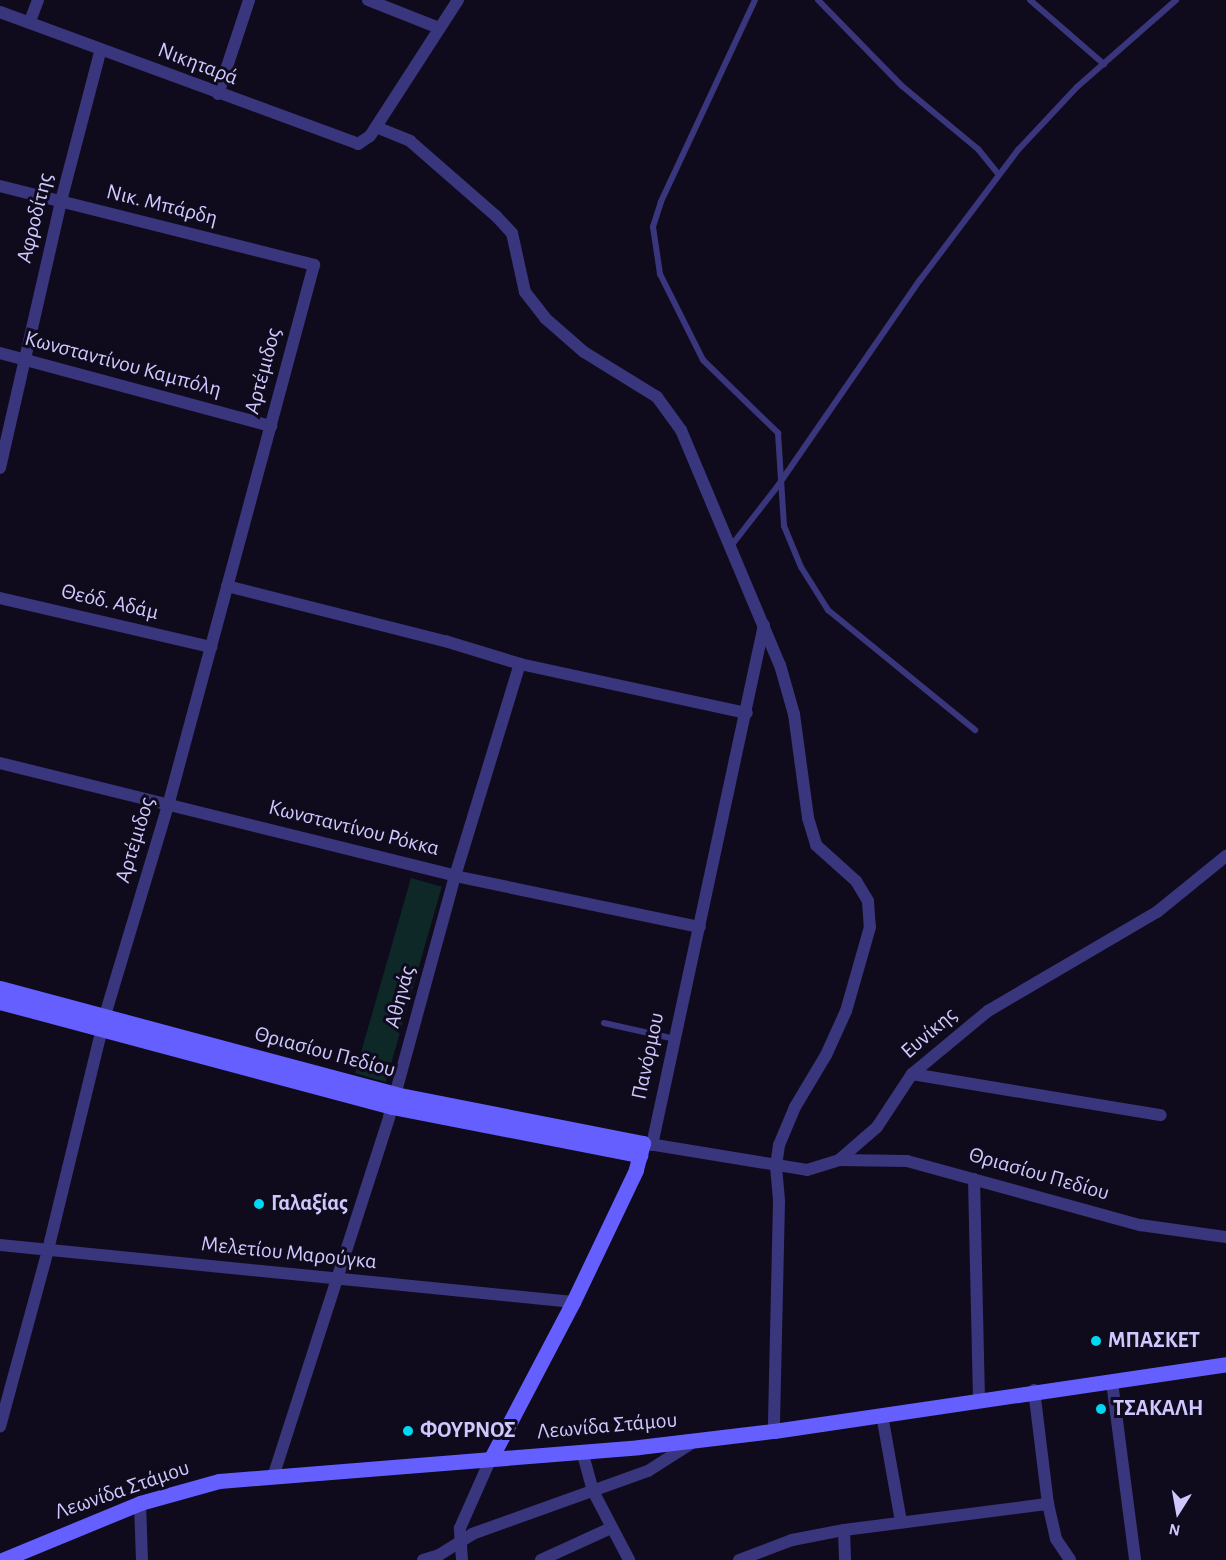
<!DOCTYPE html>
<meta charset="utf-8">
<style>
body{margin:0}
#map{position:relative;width:1226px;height:1560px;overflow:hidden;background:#0f0b1d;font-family:"Alegreya Sans",sans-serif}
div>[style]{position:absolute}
.green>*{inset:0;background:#0e2727;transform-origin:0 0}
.service>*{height:6px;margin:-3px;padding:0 3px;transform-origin:3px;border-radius:3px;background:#39367d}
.minor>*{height:12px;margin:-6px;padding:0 6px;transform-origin:6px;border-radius:6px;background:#39367d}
.secondary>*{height:15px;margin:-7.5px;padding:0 7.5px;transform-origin:7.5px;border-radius:7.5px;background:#655fff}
.dots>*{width:16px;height:16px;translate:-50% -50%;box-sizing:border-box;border:3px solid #0f0b1d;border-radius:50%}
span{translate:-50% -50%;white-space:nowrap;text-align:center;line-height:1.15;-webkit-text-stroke:6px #0f0b1d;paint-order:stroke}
.street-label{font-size:22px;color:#cfc8ff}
.poi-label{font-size:22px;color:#cfc8ff;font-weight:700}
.left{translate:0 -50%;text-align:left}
.north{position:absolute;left:1148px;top:1482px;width:60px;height:60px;-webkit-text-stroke:4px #0f0b1d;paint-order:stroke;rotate:191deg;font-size:16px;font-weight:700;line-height:24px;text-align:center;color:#cfc8ff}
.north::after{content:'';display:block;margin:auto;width:21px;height:27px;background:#cfc8ff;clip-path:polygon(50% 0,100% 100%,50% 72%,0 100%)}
</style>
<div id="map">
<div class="green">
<i style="left:411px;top:878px;width:32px;height:203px;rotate:16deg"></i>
</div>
<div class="service">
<i style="left:755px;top:0;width:223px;rotate:115deg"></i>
<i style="left:661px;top:202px;width:26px;rotate:108deg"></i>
<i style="left:653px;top:227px;width:48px;rotate:81.5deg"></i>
<i style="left:660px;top:274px;width:96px;rotate:63.4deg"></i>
<i style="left:703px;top:360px;width:105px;rotate:44.2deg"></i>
<i style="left:778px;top:433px;width:93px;rotate:86.3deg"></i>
<i style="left:784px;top:526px;width:44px;rotate:67.5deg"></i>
<i style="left:801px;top:567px;width:51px;rotate:57.9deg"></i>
<i style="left:828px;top:610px;width:190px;rotate:39.2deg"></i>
<i style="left:818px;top:0;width:120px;rotate:45.7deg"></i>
<i style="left:902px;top:86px;width:99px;rotate:39.7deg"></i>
<i style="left:978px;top:149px;width:33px;rotate:51deg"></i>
<i style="left:1030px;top:0;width:98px;rotate:40.9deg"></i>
<i style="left:731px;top:546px;width:75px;rotate:-52.1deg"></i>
<i style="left:777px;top:487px;width:252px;rotate:-55.4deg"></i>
<i style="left:920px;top:280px;width:163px;rotate:-53deg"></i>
<i style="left:1018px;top:150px;width:86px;rotate:-46.9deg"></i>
<i style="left:1077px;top:87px;width:132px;rotate:-41.3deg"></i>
<i style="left:604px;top:1023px;width:73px;rotate:12.7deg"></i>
</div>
<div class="minor">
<i style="left:368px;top:0;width:76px;rotate:21.5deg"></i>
<i style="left:0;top:12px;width:382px;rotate:20.2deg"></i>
<i style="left:358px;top:144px;width:14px;rotate:-34deg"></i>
<i style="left:370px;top:136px;width:162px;rotate:-57.1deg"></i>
<i style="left:30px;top:21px;width:22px;rotate:-69deg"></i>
<i style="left:218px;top:94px;width:99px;rotate:-71.7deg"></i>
<i style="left:376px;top:127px;width:37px;rotate:22deg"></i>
<i style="left:410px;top:141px;width:114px;rotate:41.1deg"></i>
<i style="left:496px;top:216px;width:23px;rotate:47deg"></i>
<i style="left:512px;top:233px;width:60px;rotate:77.6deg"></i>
<i style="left:525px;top:292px;width:33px;rotate:52deg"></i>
<i style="left:545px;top:318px;width:52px;rotate:41.1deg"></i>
<i style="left:584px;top:352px;width:86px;rotate:31.7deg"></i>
<i style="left:657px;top:397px;width:41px;rotate:54deg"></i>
<i style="left:681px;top:430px;width:255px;rotate:67.2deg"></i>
<i style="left:780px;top:665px;width:51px;rotate:74.1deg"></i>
<i style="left:794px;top:714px;width:105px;rotate:82.3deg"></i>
<i style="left:808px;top:818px;width:28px;rotate:73deg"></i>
<i style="left:816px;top:845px;width:54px;rotate:42deg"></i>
<i style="left:856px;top:881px;width:23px;rotate:59deg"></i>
<i style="left:868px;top:901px;width:26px;rotate:86deg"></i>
<i style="left:870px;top:927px;width:87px;rotate:105.9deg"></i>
<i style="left:846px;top:1011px;width:48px;rotate:114.4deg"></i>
<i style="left:826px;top:1055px;width:61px;rotate:120.8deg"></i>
<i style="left:795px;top:1107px;width:41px;rotate:112.8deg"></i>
<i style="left:779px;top:1145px;width:21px;rotate:98deg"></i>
<i style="left:776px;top:1166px;width:36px;rotate:85deg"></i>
<i style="left:779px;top:1202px;width:229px;rotate:91.3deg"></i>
<i style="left:0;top:186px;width:324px;rotate:14.1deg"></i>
<i style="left:314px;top:265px;width:556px;rotate:105.11deg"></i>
<i style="left:169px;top:802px;width:223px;rotate:106.7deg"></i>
<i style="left:105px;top:1016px;width:241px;rotate:103.7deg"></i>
<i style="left:48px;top:1250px;width:183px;rotate:105.2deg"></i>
<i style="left:0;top:353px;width:281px;rotate:15.1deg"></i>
<i style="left:0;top:468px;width:274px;rotate:-77.1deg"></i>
<i style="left:61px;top:201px;width:157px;rotate:-75.3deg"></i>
<i style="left:227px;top:586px;width:225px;rotate:14.2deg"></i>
<i style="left:445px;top:641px;width:78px;rotate:17deg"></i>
<i style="left:520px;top:664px;width:232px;rotate:12.2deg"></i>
<i style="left:0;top:598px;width:217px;rotate:13.1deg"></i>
<i style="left:0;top:763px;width:469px;rotate:13.9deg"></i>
<i style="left:455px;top:876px;width:250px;rotate:11.8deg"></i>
<i style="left:912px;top:1074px;width:252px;rotate:9.4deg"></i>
<i style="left:643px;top:1143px;width:166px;rotate:9.3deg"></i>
<i style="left:807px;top:1170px;width:34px;rotate:-17deg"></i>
<i style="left:839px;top:1160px;width:50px;rotate:-41deg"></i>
<i style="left:877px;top:1127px;width:64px;rotate:-56.6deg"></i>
<i style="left:912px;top:1074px;width:99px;rotate:-39.7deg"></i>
<i style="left:988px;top:1011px;width:196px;rotate:-30.4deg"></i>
<i style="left:1157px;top:912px;width:89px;rotate:-39.1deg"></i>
<i style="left:652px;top:1145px;width:532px;rotate:-77.85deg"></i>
<i style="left:839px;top:1160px;width:68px;rotate:0.8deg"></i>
<i style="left:907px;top:1161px;width:242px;rotate:15.4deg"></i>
<i style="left:1140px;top:1225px;width:87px;rotate:7.9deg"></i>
<i style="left:974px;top:1179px;width:219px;rotate:88.7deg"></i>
<i style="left:0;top:1245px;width:576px;rotate:5.68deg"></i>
<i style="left:1112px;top:1382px;width:179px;rotate:82.6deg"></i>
<i style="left:1034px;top:1390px;width:115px;rotate:83deg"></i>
<i style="left:1048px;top:1504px;width:36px;rotate:77deg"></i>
<i style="left:1056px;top:1539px;width:25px;rotate:56deg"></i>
<i style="left:882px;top:1415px;width:109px;rotate:79.9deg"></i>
<i style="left:582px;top:1451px;width:41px;rotate:74.6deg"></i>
<i style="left:593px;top:1491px;width:78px;rotate:62.4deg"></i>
<i style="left:273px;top:1477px;width:378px;rotate:-72.1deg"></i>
<i style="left:389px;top:1117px;width:250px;rotate:-74.7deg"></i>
<i style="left:455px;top:876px;width:222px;rotate:-73deg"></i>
<i style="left:140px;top:1503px;width:57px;rotate:88deg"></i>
<i style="left:844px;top:1530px;width:30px;rotate:88deg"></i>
<i style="left:423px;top:1560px;width:17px;rotate:-17deg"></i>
<i style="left:439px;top:1555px;width:39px;rotate:-32deg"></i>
<i style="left:472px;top:1534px;width:187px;rotate:-19.7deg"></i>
<i style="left:648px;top:1471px;width:56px;rotate:-32.6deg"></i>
<i style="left:462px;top:1560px;width:32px;rotate:-94deg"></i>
<i style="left:460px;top:1528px;width:77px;rotate:-66.1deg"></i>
<i style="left:541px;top:1560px;width:77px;rotate:-24.6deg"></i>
<i style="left:739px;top:1560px;width:57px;rotate:-20.7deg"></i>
<i style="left:792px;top:1540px;width:53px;rotate:-10.9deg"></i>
<i style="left:844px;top:1530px;width:206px;rotate:-7.3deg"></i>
</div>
<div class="secondary">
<i style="left:0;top:988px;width:409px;rotate:15deg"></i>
<i style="left:395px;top:1094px;width:253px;rotate:11.2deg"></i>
<i style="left:643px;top:1143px;width:28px;rotate:105deg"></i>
<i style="left:636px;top:1170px;width:146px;rotate:115.5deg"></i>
<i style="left:573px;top:1302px;width:176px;rotate:117.7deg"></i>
<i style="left:0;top:1002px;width:406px;rotate:15deg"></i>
<i style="left:392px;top:1107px;width:253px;rotate:11deg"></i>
<i style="left:2px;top:1560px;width:149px;rotate:-22.4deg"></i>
<i style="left:140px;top:1503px;width:82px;rotate:-15.6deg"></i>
<i style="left:219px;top:1481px;width:421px;rotate:-4.6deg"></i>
<i style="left:639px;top:1447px;width:136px;rotate:-6.8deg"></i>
<i style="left:774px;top:1431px;width:457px;rotate:-8.4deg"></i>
</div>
<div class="dots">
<i style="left:259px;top:1204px;background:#00d7f3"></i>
<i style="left:1096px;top:1341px;background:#00d7f3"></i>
<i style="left:1101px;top:1409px;background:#00d7f3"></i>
<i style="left:408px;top:1431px;background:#00d7f3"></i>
</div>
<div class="street-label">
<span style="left:198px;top:64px;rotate:21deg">Νικηταρά</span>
<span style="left:162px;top:205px;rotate:14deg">Νικ. Μπάρδη</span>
<span style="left:35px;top:218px;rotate:-76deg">Αφροδίτης</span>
<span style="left:123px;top:364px;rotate:15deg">Κωνσταντίνου Καμπόλη</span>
<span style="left:263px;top:371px;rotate:-75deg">Αρτέμιδος</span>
<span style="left:110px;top:602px;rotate:13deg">Θεόδ. Αδάμ</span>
<span style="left:354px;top:828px;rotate:14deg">Κωνσταντίνου Ρόκκα</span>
<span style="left:135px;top:840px;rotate:-73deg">Αρτέμιδος</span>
<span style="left:400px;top:997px;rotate:-75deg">Αθηνάς</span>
<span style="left:929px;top:1033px;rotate:-41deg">Ευνίκης</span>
<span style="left:325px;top:1052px;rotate:15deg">Θριασίου Πεδίου</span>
<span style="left:648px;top:1056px;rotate:-78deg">Πανόρμου</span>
<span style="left:1039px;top:1174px;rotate:16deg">Θριασίου Πεδίου</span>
<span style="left:289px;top:1253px;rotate:6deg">Μελετίου Μαρούγκα</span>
<span style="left:607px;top:1426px;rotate:-5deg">Λεωνίδα Στάμου</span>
<span style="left:122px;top:1490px;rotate:-19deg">Λεωνίδα Στάμου</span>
</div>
<div class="poi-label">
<span class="left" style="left:271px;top:1204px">Γαλαξίας</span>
<span class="left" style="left:1108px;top:1341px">ΜΠΑΣΚΕΤ</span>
<span class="left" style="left:1113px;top:1409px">ΤΣΑΚΑΛΗ</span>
<span class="left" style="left:420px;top:1431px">ΦΟΥΡΝΟΣ</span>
</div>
<div class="north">N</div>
</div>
